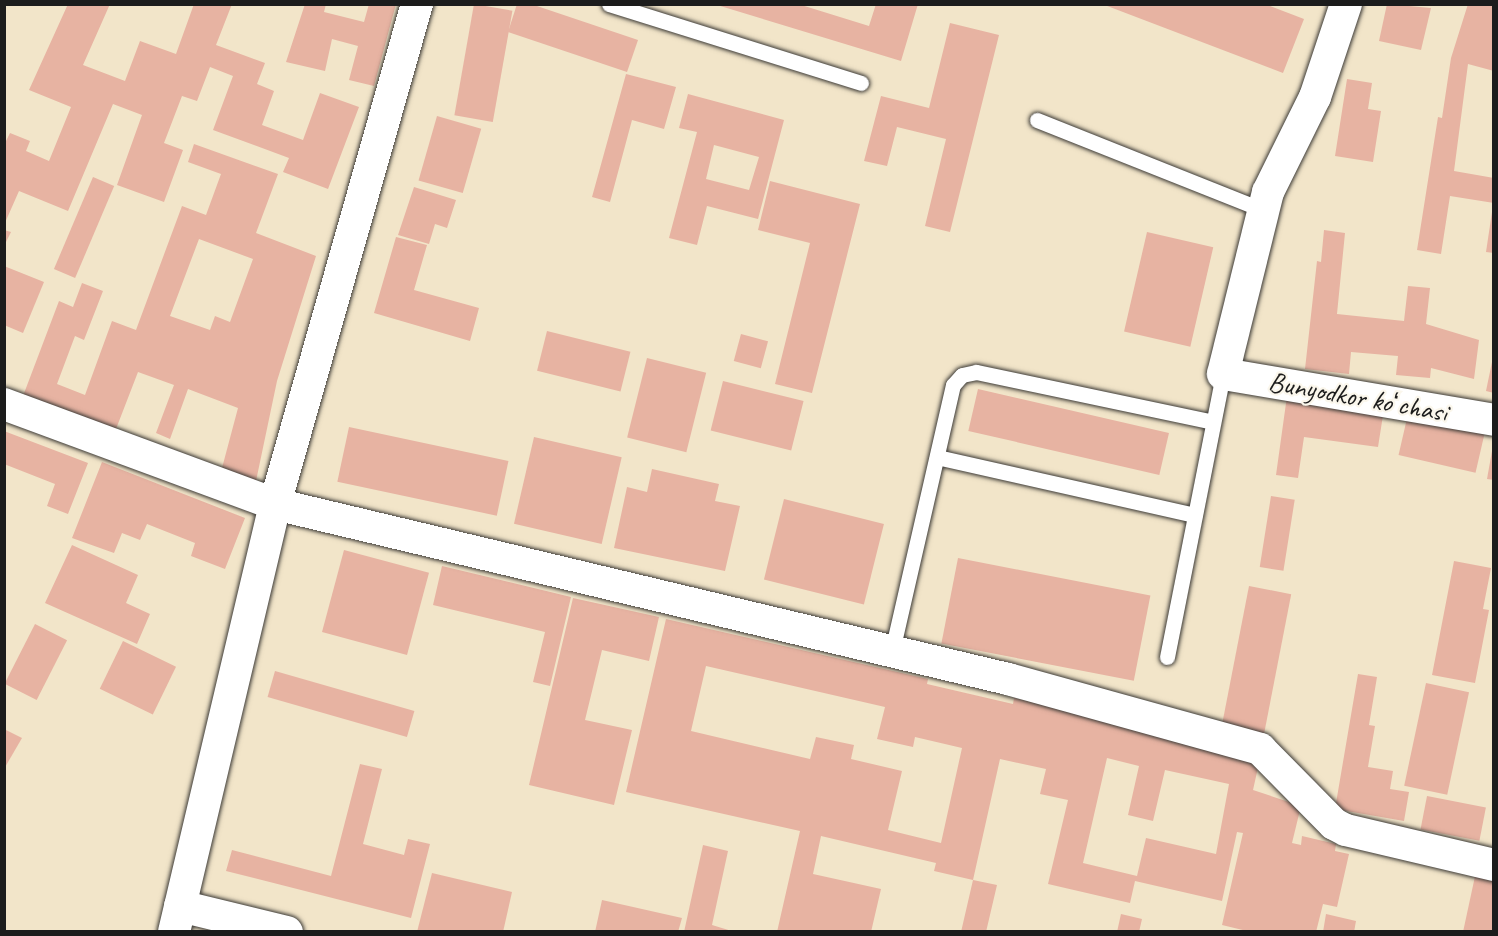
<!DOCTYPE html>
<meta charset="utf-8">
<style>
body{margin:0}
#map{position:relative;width:1498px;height:936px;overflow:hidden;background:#f2e5c9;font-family:Caveat,sans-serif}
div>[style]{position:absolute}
.building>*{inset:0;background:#e7b3a2;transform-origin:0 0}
.roads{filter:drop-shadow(0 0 2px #3c3a36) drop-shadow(0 0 2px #3c3a36)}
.lane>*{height:15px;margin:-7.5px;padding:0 7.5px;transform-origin:7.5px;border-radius:7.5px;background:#fff}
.street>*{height:32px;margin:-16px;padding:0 16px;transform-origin:16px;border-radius:16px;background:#fff}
span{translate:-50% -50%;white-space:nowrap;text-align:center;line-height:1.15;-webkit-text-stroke:4.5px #fbf7ec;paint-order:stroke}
.street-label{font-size:28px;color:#1c1c1c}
.frame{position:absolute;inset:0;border:6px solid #1c1c1c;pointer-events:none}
</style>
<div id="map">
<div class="building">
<i style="clip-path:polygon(68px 4px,110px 4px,83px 65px,125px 81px,140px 41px,176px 54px,194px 4px,232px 4px,216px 45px,265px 63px,257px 84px,274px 91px,262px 125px,303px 140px,320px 93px,359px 107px,328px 189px,283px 172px,289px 158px,213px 130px,233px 76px,210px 67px,197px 101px,182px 96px,164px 143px,183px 150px,164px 202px,117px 185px,142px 115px,113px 104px,68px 211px,19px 191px,4px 225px,4px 145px,10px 133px,30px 141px,26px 151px,49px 161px,71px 107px,29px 90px)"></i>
<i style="clip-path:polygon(305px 4px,326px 4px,324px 12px,364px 22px,369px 4px,396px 4px,374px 86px,349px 80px,358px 46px,332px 39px,325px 71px,286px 62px)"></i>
<i style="left:474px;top:4px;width:39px;height:113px;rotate:10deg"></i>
<i style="clip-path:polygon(517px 4px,531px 4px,638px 40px,627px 72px,508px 32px)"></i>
<i style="clip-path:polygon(798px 4px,869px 26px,876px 4px,918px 4px,901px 61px,717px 5px)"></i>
<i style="clip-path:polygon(1102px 4px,1265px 4px,1304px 19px,1283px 73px)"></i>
<i style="clip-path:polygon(1387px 4px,1431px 8px,1421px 50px,1379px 41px)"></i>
<i style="clip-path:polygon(1468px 4px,1494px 4px,1494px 71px,1468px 64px,1454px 171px,1494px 178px,1494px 203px,1450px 196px,1441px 254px,1417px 250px,1438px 117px,1442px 118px,1451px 58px)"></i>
<i style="clip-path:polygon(950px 23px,999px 35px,950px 232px,925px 226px,946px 139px,897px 127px,887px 166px,864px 161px,881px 96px,929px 108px)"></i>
<i style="clip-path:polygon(626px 74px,676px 87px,664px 129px,632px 120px,610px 202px,592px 197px)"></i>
<i style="clip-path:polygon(1347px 79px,1372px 83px,1368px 109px,1381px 111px,1373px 162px,1335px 156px)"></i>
<i style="clip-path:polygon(evenodd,688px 94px,784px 120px,758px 219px,707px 206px,697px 245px,669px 238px,697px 132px,679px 128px,688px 94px,714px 145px,759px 157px,749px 190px,706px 179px,714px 145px)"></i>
<i style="left:437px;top:116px;width:46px;height:67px;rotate:16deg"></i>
<i style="clip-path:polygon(evenodd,194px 144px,278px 174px,256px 233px,316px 256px,277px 381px,256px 481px,222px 468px,238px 408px,188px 389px,170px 439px,156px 433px,174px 385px,138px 372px,116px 429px,23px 396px,59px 301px,73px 307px,82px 283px,103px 291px,84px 340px,75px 336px,57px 384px,85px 395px,112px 321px,136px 330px,182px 206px,206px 215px,221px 174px,188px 162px,194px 144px,199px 239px,253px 259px,230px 322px,215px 316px,210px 330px,170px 316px,199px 239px)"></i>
<i style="left:93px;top:177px;width:23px;height:100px;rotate:23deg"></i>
<i style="clip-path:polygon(770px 181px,860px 204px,812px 393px,775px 384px,810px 243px,758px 230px)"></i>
<i style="clip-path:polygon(414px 187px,456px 200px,447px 228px,435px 224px,429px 244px,398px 235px)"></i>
<i style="clip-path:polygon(1492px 212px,1494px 212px,1494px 253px,1486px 252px)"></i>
<i style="clip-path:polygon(4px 230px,11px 232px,4px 246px)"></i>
<i style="clip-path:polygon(1324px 230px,1345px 233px,1337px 314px,1404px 321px,1408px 286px,1430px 288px,1426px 324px,1479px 340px,1474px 379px,1431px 368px,1430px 378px,1396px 375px,1398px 356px,1351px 352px,1349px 374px,1305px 369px,1317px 261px,1321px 262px)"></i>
<i style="left:1147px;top:232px;width:68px;height:102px;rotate:13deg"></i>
<i style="clip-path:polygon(396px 237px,427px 245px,414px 290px,479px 308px,470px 341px,374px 313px)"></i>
<i style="clip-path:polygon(4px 266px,44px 282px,23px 333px,4px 325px)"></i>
<i style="left:547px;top:331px;width:86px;height:41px;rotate:14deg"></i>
<i style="left:741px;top:334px;width:28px;height:28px;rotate:15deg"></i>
<i style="left:647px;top:358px;width:61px;height:82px;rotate:14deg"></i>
<i style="clip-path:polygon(1492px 362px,1494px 362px,1494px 393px,1486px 391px)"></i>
<i style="left:723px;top:381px;width:83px;height:51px;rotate:14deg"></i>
<i style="left:978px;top:389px;width:196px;height:43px;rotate:13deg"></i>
<i style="clip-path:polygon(1287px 396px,1384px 409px,1378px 447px,1304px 437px,1298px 478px,1276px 475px)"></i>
<i style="left:1408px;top:414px;width:79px;height:42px;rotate:13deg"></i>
<i style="left:349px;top:427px;width:163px;height:56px;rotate:12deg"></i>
<i style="clip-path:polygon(4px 431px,88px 463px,68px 514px,47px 506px,55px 484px,4px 464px)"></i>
<i style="left:534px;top:437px;width:90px;height:89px;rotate:13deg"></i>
<i style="clip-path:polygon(1492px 451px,1494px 451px,1494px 480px,1487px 479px)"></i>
<i style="clip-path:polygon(102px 462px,245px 518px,225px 569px,191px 556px,195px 543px,147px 524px,140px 540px,122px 533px,114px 553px,72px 538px)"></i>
<i style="clip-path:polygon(652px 469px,719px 484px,715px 501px,740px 506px,725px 571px,614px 548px,627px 487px,647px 492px)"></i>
<i style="left:1271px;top:496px;width:24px;height:72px;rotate:9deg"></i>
<i style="left:784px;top:499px;width:103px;height:83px;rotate:14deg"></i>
<i style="clip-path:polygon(72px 545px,138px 575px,126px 603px,150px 614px,137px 644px,45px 603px)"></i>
<i style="left:344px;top:550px;width:88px;height:85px;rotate:15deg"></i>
<i style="left:958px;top:558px;width:196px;height:87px;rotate:11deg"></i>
<i style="clip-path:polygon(1454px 561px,1491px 568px,1483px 609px,1489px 610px,1475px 683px,1432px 675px)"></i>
<i style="clip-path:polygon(442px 566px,571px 597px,550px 686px,533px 682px,545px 632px,433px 605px)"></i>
<i style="left:1249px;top:586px;width:43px;height:147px;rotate:11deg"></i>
<i style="clip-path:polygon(573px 598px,659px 617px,649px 661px,602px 650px,585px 720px,632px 730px,614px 805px,529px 785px)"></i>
<i style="clip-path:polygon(evenodd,666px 619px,928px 679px,927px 684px,1013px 704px,1014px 698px,1261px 754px,1253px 790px,1301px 806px,1292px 843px,1301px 845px,1302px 836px,1336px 844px,1335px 851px,1349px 854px,1337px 907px,1323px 904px,1316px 932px,1251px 932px,1222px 925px,1243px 833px,1237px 832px,1222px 901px,1135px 881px,1130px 903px,1048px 884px,1068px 800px,1040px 794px,1046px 769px,1000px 759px,973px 880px,997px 885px,986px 932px,961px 932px,973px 880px,934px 871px,936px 863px,821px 836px,813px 874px,881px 889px,871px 932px,777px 932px,800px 831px,626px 792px,666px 619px,706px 666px,885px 707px,877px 739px,913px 747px,915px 737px,962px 748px,941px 843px,888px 830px,902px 771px,851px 759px,854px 745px,816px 737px,810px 759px,691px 731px,706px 666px,666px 619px,1107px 758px,1139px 766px,1128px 815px,1153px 821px,1165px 770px,1229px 784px,1216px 854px,1146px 838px,1137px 876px,1083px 863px,1107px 758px)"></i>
<i style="left:35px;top:624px;width:36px;height:67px;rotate:27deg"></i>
<i style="left:123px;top:641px;width:59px;height:53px;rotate:26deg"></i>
<i style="left:275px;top:671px;width:145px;height:27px;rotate:16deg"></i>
<i style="clip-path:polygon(1358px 674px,1377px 677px,1369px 725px,1375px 726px,1368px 767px,1393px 771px,1390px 789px,1409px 792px,1404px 821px,1335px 809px)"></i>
<i style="left:1426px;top:683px;width:44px;height:105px;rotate:12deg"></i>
<i style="clip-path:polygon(4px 729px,22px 738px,4px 769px)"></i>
<i style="clip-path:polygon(360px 764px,382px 769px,363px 844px,404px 855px,408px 839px,430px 844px,411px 918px,226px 871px,232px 850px,331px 876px)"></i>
<i style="left:1427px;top:796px;width:60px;height:34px;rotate:11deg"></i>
<i style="clip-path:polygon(703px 845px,728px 851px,712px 925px,735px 932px,684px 932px)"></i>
<i style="clip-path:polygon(1477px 867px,1494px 871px,1494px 932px,1463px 932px)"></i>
<i style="clip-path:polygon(432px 873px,512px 892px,503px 932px,417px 932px)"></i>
<i style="clip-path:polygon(602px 900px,682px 918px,678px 932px,595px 932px)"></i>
<i style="clip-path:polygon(1121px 914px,1142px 919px,1139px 932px,1117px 932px)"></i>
<i style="clip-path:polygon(1326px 914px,1356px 921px,1354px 932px,1323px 932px)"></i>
</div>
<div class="roads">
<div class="lane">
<i style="left:609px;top:4px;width:264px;rotate:17.4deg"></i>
<i style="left:1037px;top:120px;width:243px;rotate:21.7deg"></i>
<i style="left:937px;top:457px;width:264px;rotate:12.7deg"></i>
<i style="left:892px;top:651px;width:273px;rotate:-77.1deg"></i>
<i style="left:953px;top:385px;width:13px;rotate:-48deg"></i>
<i style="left:962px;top:375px;width:14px;rotate:-12deg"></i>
<i style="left:976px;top:372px;width:242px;rotate:11.9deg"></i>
<i style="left:1167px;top:657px;width:288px;rotate:-78.8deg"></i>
</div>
<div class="street">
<i style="left:1346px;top:4px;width:98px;rotate:108.4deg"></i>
<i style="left:1315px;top:97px;width:106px;rotate:116.3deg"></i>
<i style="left:1268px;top:192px;width:187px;rotate:103.9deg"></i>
<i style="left:1223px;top:374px;width:275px;rotate:9.6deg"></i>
<i style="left:4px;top:404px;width:289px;rotate:20.3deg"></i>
<i style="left:275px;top:504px;width:754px;rotate:13.43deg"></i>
<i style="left:1008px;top:679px;width:262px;rotate:15.5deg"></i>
<i style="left:1260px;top:749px;width:105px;rotate:45.4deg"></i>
<i style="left:1334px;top:824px;width:13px;rotate:27deg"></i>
<i style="left:1346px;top:830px;width:152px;rotate:13.3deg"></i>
<i style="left:180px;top:906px;width:110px;rotate:13.7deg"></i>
<i style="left:174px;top:932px;width:440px;rotate:-76.7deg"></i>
<i style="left:275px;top:504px;width:520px;rotate:-74.15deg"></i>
</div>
</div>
<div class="street-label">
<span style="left:1358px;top:397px;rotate:10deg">Bunyodkor koʻchasi</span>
</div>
<div class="frame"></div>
</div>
